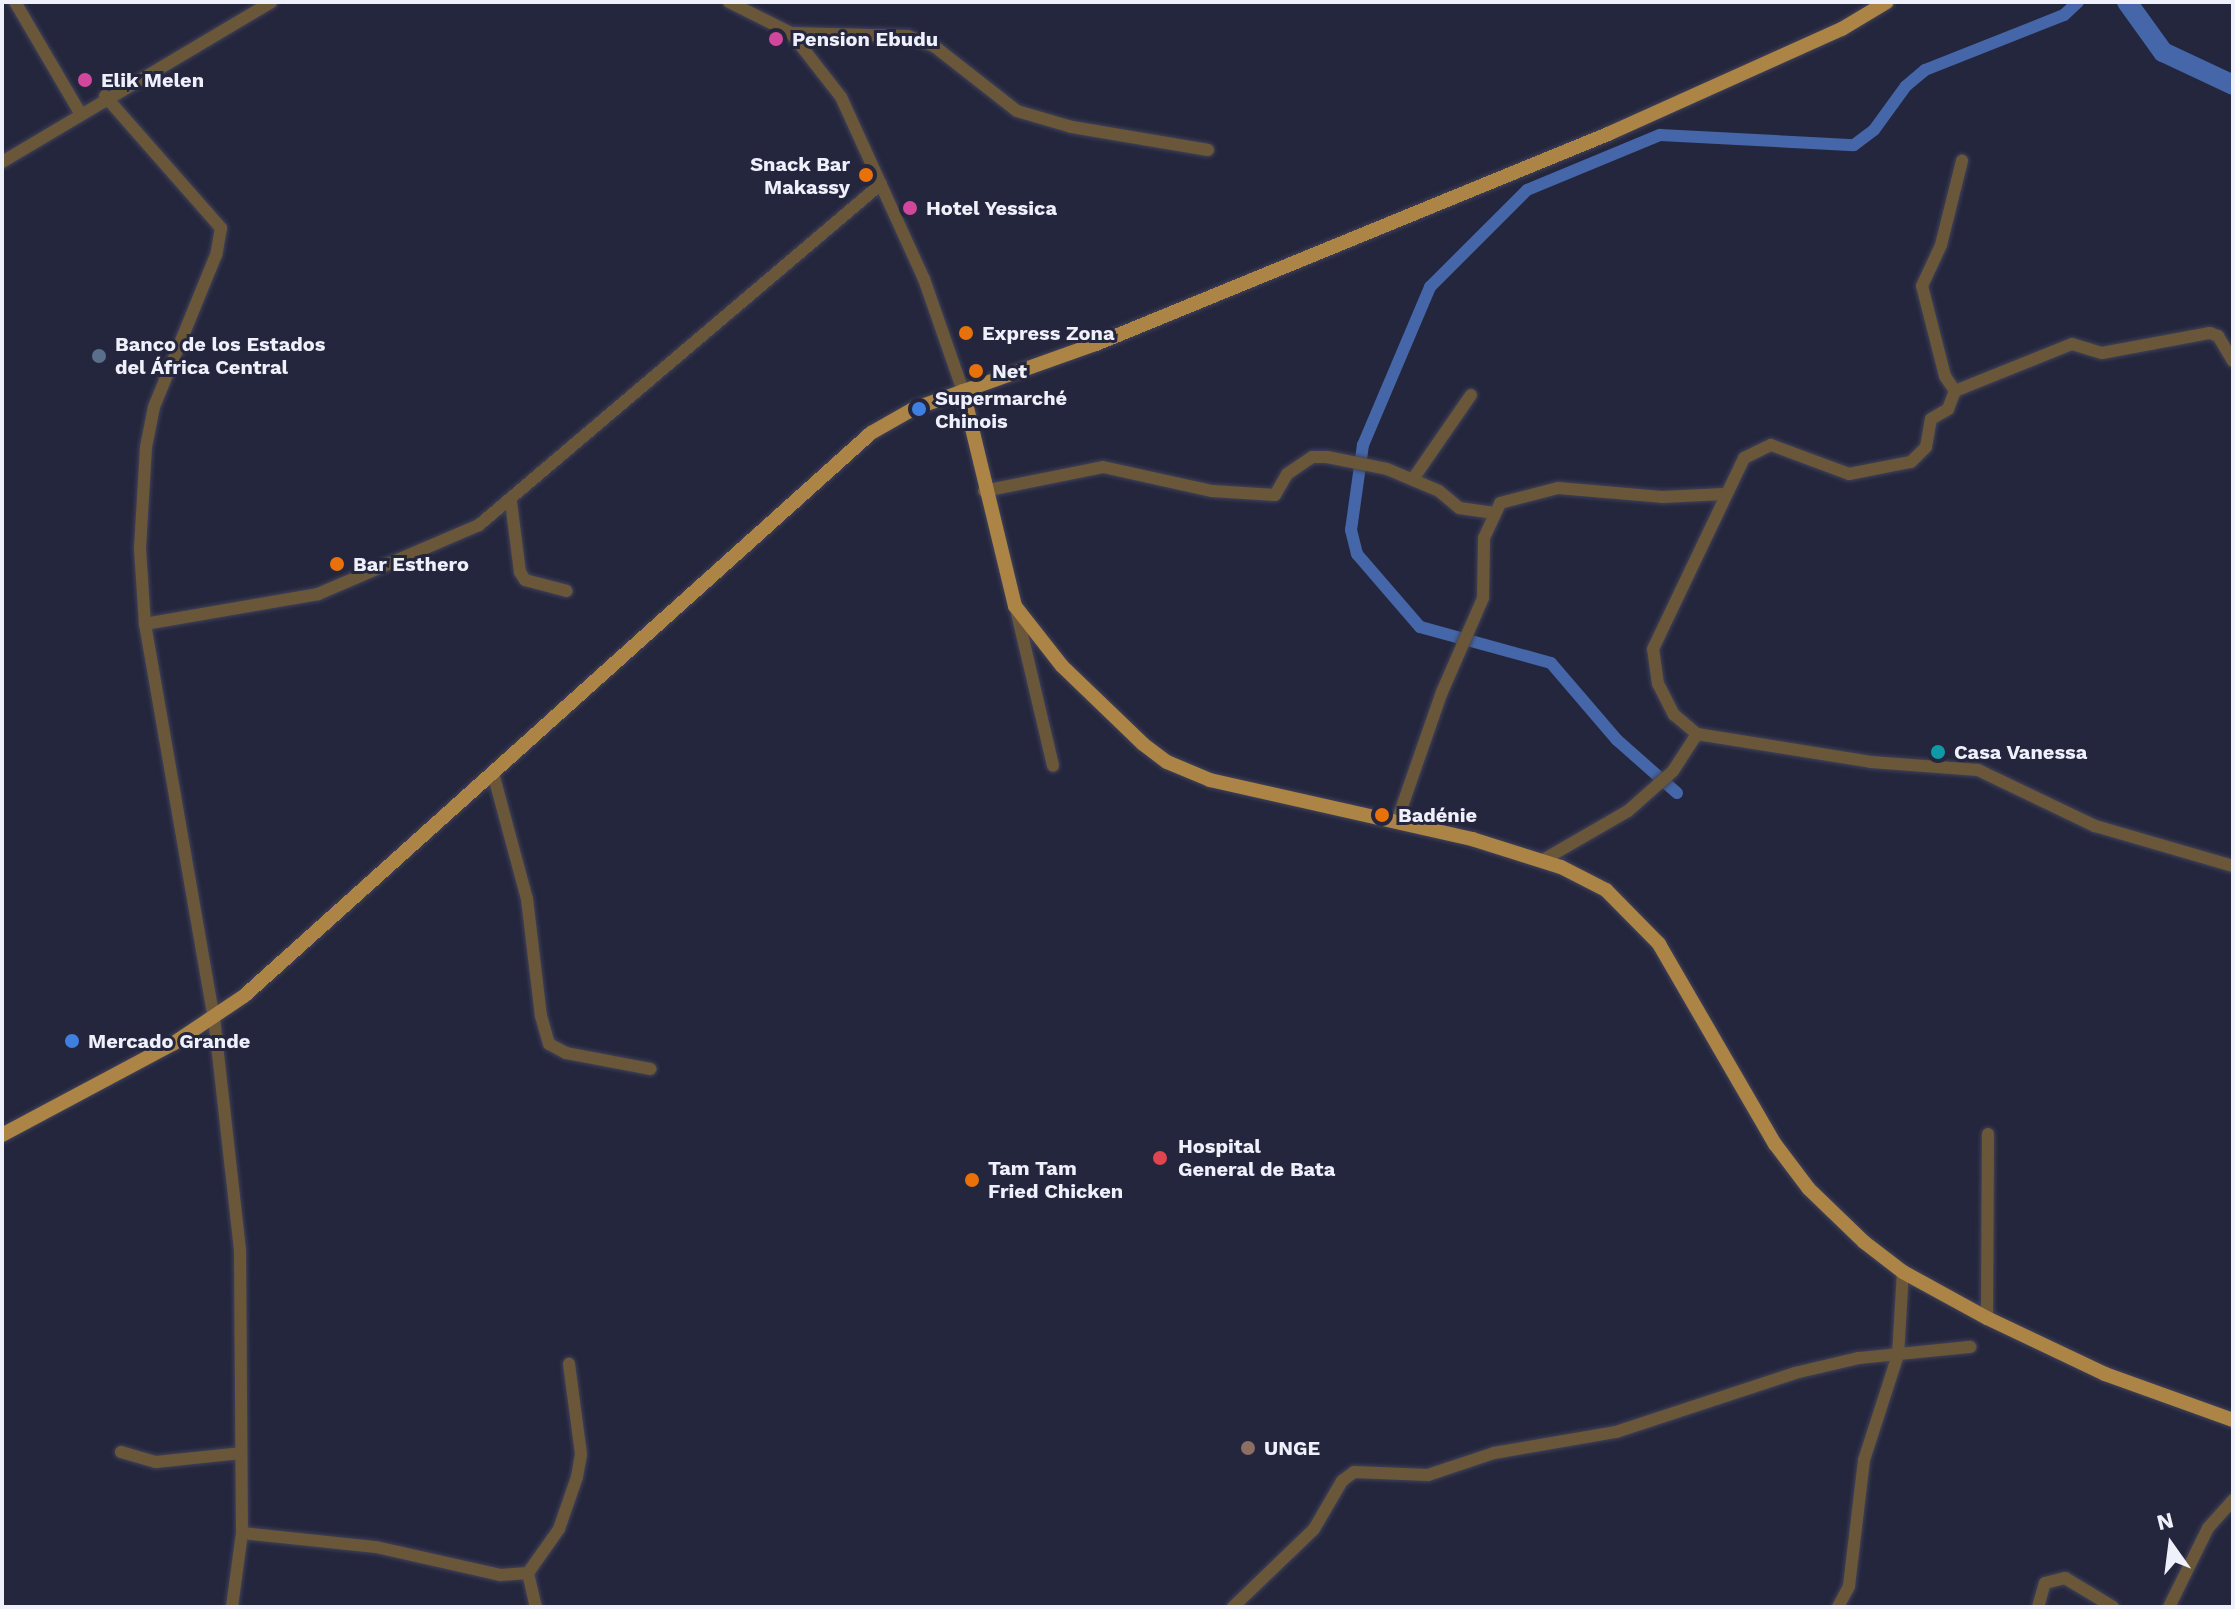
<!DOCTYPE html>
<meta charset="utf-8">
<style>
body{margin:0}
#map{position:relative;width:2235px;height:1609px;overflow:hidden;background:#24263d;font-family:"Work Sans",sans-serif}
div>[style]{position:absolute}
.canal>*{height:12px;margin:-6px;padding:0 6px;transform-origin:6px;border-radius:6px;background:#4567a9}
.river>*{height:20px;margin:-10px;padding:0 10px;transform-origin:10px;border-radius:10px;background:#4567a9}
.roads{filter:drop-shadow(0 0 2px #404258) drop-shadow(0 0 2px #404258)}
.minor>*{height:12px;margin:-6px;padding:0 6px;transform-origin:6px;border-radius:6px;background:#6a573a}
.major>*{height:14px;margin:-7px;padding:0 7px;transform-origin:7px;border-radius:7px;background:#ac8445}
.dots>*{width:22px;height:22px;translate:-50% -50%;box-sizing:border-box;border:4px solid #24263d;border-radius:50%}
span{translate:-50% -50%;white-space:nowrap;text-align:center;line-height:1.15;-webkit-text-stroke:6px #24263d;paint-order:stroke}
.poi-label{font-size:20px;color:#eef0fc;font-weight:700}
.left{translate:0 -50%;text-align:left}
.right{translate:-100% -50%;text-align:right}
.frame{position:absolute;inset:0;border:4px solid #eef0fc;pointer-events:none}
.north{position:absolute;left:2131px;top:1505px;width:80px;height:80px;-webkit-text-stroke:6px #24263d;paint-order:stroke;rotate:346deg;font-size:22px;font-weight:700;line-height:32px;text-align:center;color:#eef0fc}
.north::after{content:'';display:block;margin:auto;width:28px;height:36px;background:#eef0fc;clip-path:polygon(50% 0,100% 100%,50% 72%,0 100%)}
</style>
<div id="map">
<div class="canal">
<i style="left:1677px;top:793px;width:80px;rotate:-138.5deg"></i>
<i style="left:1617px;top:740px;width:101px;rotate:-130.6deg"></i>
<i style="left:1551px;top:663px;width:136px;rotate:-164.6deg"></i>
<i style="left:1420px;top:627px;width:96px;rotate:-130.8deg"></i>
<i style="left:1357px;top:554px;width:25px;rotate:-104deg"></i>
<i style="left:1351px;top:530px;width:86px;rotate:-82deg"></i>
<i style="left:1363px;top:445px;width:172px;rotate:-67deg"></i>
<i style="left:1430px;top:287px;width:137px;rotate:-45deg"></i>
<i style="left:1527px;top:190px;width:144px;rotate:-22.5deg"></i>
<i style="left:1660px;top:135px;width:194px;rotate:3deg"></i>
<i style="left:1854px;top:145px;width:25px;rotate:-37deg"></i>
<i style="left:1874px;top:130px;width:54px;rotate:-54deg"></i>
<i style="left:1906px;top:86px;width:25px;rotate:-40deg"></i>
<i style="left:1925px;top:70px;width:149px;rotate:-21.6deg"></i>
<i style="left:2064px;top:15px;width:19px;rotate:-43deg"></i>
</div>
<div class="river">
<i style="left:2127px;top:2px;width:62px;rotate:54.2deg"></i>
<i style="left:2163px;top:52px;width:77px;rotate:25.2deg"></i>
</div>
<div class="roads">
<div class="minor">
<i style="left:15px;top:2px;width:129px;rotate:59.6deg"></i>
<i style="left:729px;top:2px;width:69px;rotate:26.6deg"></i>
<i style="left:791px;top:33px;width:81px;rotate:52deg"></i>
<i style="left:841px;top:97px;width:200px;rotate:65.5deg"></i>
<i style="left:924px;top:279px;width:119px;rotate:70.8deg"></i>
<i style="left:791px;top:33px;width:117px;rotate:1.5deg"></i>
<i style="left:908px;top:36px;width:28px;rotate:21deg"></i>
<i style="left:934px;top:46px;width:105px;rotate:38.1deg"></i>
<i style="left:1017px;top:111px;width:57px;rotate:16.2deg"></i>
<i style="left:1072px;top:127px;width:138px;rotate:9.6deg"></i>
<i style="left:105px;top:96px;width:176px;rotate:48.7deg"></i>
<i style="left:221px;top:228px;width:27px;rotate:100deg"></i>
<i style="left:216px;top:255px;width:164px;rotate:112.2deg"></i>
<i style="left:154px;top:407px;width:41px;rotate:101.3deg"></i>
<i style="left:146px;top:447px;width:102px;rotate:93.4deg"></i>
<i style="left:140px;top:549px;width:75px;rotate:86.2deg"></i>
<i style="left:145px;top:624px;width:400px;rotate:80.1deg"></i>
<i style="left:214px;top:1018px;width:233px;rotate:83.6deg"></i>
<i style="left:240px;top:1250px;width:283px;rotate:89.6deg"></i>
<i style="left:242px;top:1533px;width:75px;rotate:97.7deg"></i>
<i style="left:2px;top:162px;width:313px;rotate:-30.7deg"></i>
<i style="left:1955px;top:391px;width:18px;rotate:-124deg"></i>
<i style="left:1945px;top:376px;width:93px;rotate:-104.3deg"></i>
<i style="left:1922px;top:286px;width:45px;rotate:-65.1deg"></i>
<i style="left:1941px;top:245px;width:87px;rotate:-76deg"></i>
<i style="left:1413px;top:479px;width:102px;rotate:-55.4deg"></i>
<i style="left:984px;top:491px;width:121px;rotate:-11.4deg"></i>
<i style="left:1103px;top:467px;width:112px;rotate:12.4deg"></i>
<i style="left:1212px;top:491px;width:63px;rotate:3.6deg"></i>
<i style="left:1275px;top:495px;width:24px;rotate:-60deg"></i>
<i style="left:1287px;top:474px;width:30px;rotate:-34deg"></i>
<i style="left:1312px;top:457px;width:15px"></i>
<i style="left:1327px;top:457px;width:61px;rotate:11.3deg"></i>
<i style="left:1387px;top:469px;width:56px;rotate:22.9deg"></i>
<i style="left:1439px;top:491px;width:26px;rotate:40deg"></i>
<i style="left:1459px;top:508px;width:36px;rotate:8deg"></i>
<i style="left:511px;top:502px;width:71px;rotate:82.7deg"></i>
<i style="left:520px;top:572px;width:9px;rotate:58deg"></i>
<i style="left:525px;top:580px;width:43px;rotate:14.7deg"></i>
<i style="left:1016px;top:609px;width:161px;rotate:76.7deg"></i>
<i style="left:145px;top:624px;width:176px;rotate:-9.8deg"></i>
<i style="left:318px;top:594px;width:175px;rotate:-23.2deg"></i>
<i style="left:479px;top:525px;width:527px;rotate:-40.31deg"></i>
<i style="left:1697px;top:734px;width:176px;rotate:9.1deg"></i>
<i style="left:1871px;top:762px;width:107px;rotate:4.3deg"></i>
<i style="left:1978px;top:770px;width:130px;rotate:25.6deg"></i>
<i style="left:2095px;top:826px;width:144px;rotate:16.2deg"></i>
<i style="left:493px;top:773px;width:131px;rotate:74.9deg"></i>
<i style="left:527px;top:899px;width:118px;rotate:83.2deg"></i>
<i style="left:541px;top:1016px;width:29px;rotate:74deg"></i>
<i style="left:549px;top:1044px;width:19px;rotate:28deg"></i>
<i style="left:566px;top:1053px;width:86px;rotate:10.7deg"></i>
<i style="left:1397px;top:821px;width:137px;rotate:-70.8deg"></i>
<i style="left:1442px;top:692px;width:103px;rotate:-66.4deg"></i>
<i style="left:1483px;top:598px;width:60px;rotate:-89deg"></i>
<i style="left:1484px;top:538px;width:38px;rotate:-65deg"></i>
<i style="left:1500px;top:503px;width:60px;rotate:-14.5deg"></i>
<i style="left:1558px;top:488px;width:104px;rotate:4.9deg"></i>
<i style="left:1662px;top:497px;width:62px;rotate:-2.8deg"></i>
<i style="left:1543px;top:860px;width:98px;rotate:-30deg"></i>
<i style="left:1628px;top:811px;width:60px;rotate:-41.6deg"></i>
<i style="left:1673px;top:771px;width:44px;rotate:-57deg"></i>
<i style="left:1697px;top:734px;width:30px;rotate:-140deg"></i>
<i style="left:1674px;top:715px;width:35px;rotate:-117deg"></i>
<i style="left:1658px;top:684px;width:35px;rotate:-98deg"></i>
<i style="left:1653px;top:649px;width:212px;rotate:-64.5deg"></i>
<i style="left:1744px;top:458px;width:30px;rotate:-26deg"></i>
<i style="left:1771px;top:445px;width:83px;rotate:20.4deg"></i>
<i style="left:1849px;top:474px;width:63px;rotate:-11deg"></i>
<i style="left:1911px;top:462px;width:21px;rotate:-45deg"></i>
<i style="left:1926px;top:447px;width:28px;rotate:-80deg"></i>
<i style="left:1931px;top:419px;width:20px;rotate:-30deg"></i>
<i style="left:1948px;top:409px;width:19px;rotate:-69deg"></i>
<i style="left:1955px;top:391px;width:126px;rotate:-21.9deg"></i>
<i style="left:2072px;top:344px;width:31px;rotate:17deg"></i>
<i style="left:2102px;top:353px;width:110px;rotate:-10.5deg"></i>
<i style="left:2210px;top:333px;width:9px;rotate:21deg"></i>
<i style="left:2218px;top:336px;width:29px;rotate:59deg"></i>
<i style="left:1987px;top:1318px;width:184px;rotate:-89.7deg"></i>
<i style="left:121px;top:1452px;width:36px;rotate:16deg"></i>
<i style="left:156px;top:1462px;width:85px;rotate:-6deg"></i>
<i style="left:242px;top:1533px;width:135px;rotate:6deg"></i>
<i style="left:376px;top:1547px;width:127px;rotate:12.7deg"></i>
<i style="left:500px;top:1575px;width:28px;rotate:-4deg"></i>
<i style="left:528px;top:1573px;width:54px;rotate:-54.8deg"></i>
<i style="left:559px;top:1529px;width:55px;rotate:-70.9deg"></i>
<i style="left:577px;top:1477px;width:23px;rotate:-80deg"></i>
<i style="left:581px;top:1454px;width:91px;rotate:-97.6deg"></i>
<i style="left:528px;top:1573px;width:35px;rotate:77deg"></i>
<i style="left:1233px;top:1607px;width:112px;rotate:-43.9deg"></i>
<i style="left:1314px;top:1529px;width:56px;rotate:-59.7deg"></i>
<i style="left:1342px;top:1481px;width:15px;rotate:-37deg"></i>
<i style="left:1354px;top:1472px;width:74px;rotate:2.3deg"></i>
<i style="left:1428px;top:1475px;width:70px;rotate:-18.4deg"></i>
<i style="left:1494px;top:1453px;width:124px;rotate:-9.8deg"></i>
<i style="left:1616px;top:1432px;width:188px;rotate:-18.2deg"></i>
<i style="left:1795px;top:1373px;width:66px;rotate:-13.2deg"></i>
<i style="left:1859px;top:1358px;width:112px;rotate:-5.7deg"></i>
<i style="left:1838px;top:1607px;width:24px;rotate:-62deg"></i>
<i style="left:1849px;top:1586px;width:127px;rotate:-83.2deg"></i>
<i style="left:1864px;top:1460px;width:110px;rotate:-72.1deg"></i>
<i style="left:1898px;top:1355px;width:83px;rotate:-86.6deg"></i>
<i style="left:2038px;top:1607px;width:25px;rotate:-74deg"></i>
<i style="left:2045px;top:1583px;width:21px;rotate:-14deg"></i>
<i style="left:2065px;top:1578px;width:56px;rotate:31.1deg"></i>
<i style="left:2169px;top:1607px;width:88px;rotate:-63.7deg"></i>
<i style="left:2208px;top:1528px;width:38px;rotate:-48deg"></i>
</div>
<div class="major">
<i style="left:963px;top:391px;width:221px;rotate:76.4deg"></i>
<i style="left:1015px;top:606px;width:76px;rotate:51.9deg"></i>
<i style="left:1062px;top:666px;width:112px;rotate:43.9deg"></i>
<i style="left:1143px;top:744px;width:30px;rotate:37deg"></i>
<i style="left:1167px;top:762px;width:47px;rotate:22.7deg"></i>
<i style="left:1210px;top:780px;width:269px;rotate:12.7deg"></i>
<i style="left:1472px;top:839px;width:93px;rotate:17.5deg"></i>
<i style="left:1561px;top:867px;width:51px;rotate:27.1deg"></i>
<i style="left:1606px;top:890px;width:76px;rotate:45.5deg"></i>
<i style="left:1659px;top:944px;width:231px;rotate:59.9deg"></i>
<i style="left:1775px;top:1144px;width:56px;rotate:52.9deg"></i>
<i style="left:1809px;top:1189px;width:76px;rotate:43.9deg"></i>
<i style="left:1864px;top:1242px;width:49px;rotate:37.6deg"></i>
<i style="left:1903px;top:1272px;width:96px;rotate:28.7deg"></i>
<i style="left:1987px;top:1318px;width:131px;rotate:25.4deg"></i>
<i style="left:2105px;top:1374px;width:136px;rotate:19.8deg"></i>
<i style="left:2px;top:1135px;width:195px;rotate:-28.1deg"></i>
<i style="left:174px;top:1043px;width:84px;rotate:-33.9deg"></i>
<i style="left:244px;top:996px;width:843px;rotate:-41.92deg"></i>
<i style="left:871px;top:433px;width:48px;rotate:-29.7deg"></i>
<i style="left:913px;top:409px;width:194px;rotate:-19.6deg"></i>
<i style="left:1096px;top:344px;width:553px;rotate:-22.3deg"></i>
<i style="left:1608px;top:134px;width:256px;rotate:-24.2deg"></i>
<i style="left:1842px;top:29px;width:52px;rotate:-31deg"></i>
</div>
</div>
<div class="dots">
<i style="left:776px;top:39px;background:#d1479c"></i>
<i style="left:85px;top:80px;background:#d1479c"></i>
<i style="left:866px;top:175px;background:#e8710a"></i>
<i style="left:910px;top:208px;background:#d1479c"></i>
<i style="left:966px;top:333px;background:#e8710a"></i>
<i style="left:99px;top:356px;background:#5c6f8a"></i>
<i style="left:976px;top:371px;background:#e8710a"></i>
<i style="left:919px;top:409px;background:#3f7fe0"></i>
<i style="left:337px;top:564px;background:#e8710a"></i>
<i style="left:1938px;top:752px;background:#0f9aa8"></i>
<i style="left:1382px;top:815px;background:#e8710a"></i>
<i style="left:72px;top:1041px;background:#3f7fe0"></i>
<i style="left:1160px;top:1158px;background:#e0444e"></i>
<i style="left:972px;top:1180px;background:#e8710a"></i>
<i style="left:1248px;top:1448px;background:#8d6e63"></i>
</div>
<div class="poi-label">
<span class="left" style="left:792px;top:39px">Pension Ebudu</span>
<span class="left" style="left:101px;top:80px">Elik Melen</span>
<span class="right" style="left:850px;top:176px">Snack Bar<br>Makassy</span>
<span class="left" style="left:926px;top:208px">Hotel Yessica</span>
<span class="left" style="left:982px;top:333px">Express Zona</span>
<span class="left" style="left:115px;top:356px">Banco de los Estados<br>del África Central</span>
<span class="left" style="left:992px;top:371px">Net</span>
<span class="left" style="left:935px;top:410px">Supermarché<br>Chinois</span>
<span class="left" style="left:353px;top:564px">Bar Esthero</span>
<span class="left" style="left:1954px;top:752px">Casa Vanessa</span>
<span class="left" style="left:1398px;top:815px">Badénie</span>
<span class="left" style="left:88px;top:1041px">Mercado Grande</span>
<span class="left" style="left:1178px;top:1158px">Hospital<br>General de Bata</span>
<span class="left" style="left:988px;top:1180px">Tam Tam<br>Fried Chicken</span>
<span class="left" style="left:1264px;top:1448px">UNGE</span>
</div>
<div class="frame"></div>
<div class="north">N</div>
</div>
